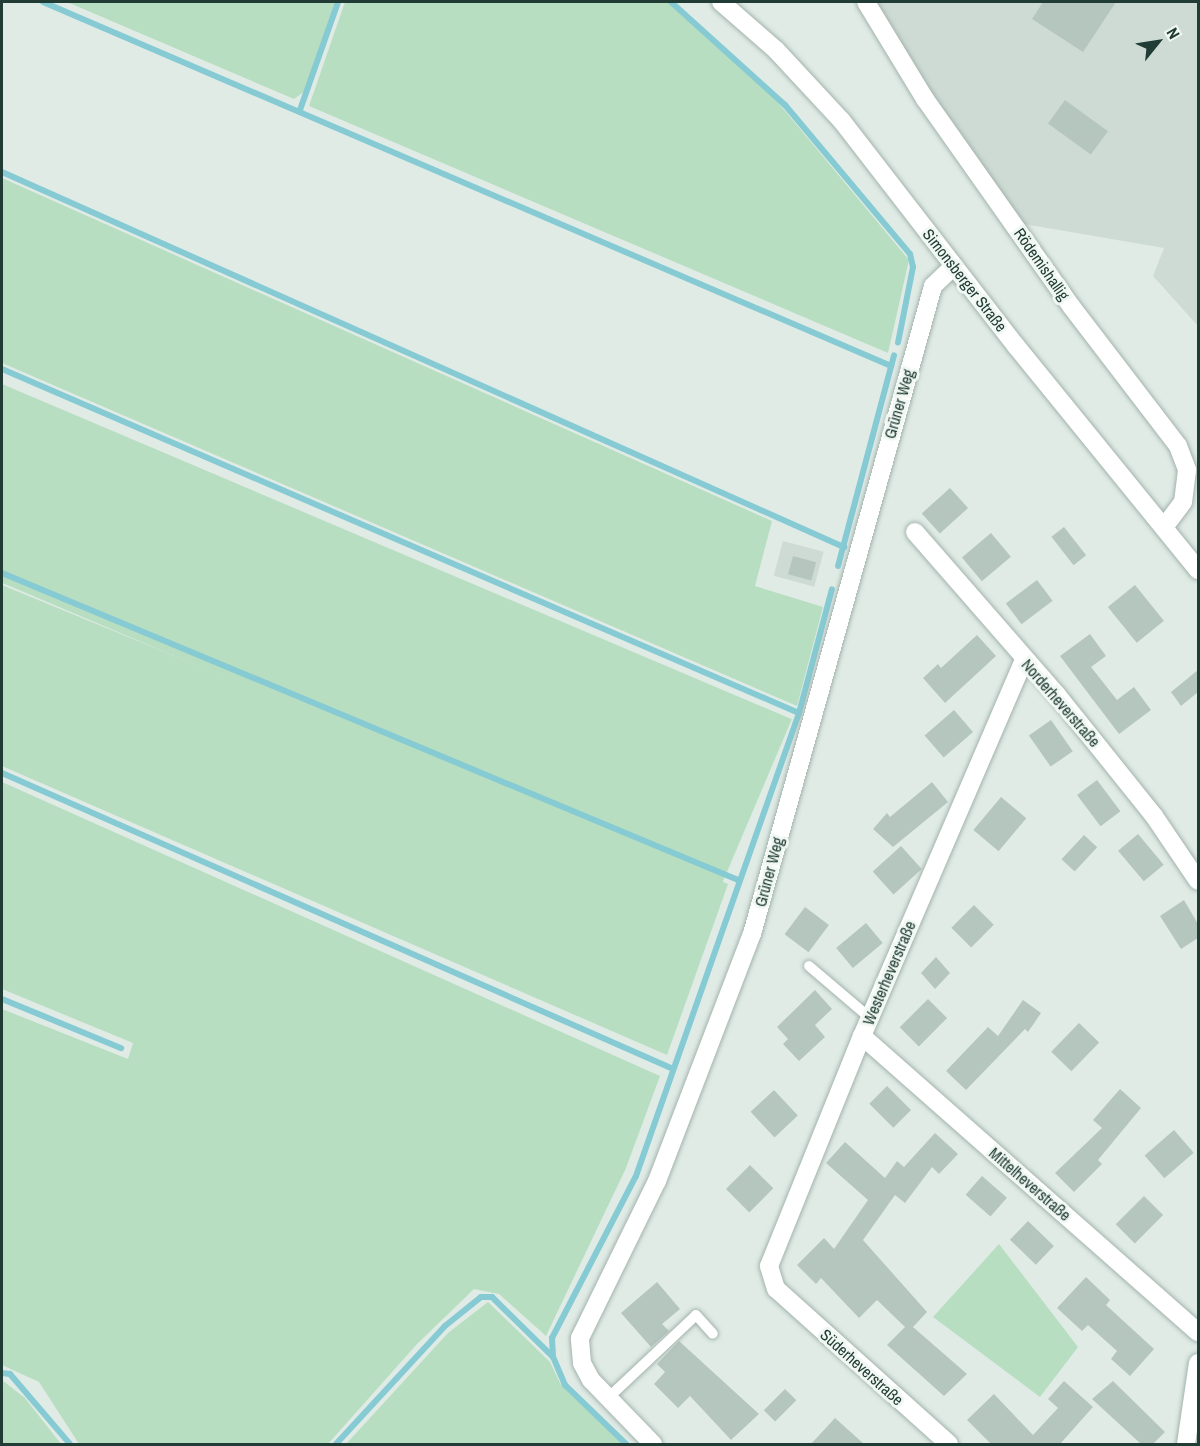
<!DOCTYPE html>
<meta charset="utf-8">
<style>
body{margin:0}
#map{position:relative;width:1200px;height:1446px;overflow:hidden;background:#e0ebe6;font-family:"Archivo Narrow",sans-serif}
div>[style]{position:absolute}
.built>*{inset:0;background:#cedbd5;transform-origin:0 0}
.green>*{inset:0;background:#b8dec1;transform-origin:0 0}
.stream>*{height:6px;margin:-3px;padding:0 3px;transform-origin:3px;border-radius:3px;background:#86cad3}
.building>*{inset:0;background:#b5c6bf;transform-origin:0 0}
.roads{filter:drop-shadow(0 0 2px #a3b3ad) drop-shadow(0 0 2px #a3b3ad)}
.lane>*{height:10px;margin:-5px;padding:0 5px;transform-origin:5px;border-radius:5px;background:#fff}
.street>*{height:18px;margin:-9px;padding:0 9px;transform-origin:9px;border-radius:9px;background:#fff}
.secondary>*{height:18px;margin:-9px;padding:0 9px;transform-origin:9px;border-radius:9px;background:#fff}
span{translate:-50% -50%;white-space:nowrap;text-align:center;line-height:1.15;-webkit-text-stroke:6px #f1f8f4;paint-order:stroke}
.street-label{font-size:16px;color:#203c34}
.frame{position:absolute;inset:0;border:3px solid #203c34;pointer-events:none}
.north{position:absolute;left:1128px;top:12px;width:60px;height:60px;-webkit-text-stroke:4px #f1f8f4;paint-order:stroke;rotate:60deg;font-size:16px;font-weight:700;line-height:24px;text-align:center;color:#203c34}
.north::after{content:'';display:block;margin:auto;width:21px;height:27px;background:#203c34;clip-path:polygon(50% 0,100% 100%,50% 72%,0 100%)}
</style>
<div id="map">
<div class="built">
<i style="clip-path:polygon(875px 2px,1198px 2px,1198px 326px,1153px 276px,1164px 248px,1018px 223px,924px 86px)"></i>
<i style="left:783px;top:541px;width:42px;height:36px;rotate:15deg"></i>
</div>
<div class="green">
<i style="clip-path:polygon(67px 2px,335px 2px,305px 91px,294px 99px)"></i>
<i style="clip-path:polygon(345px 2px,667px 2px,776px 100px,909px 260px,888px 353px,309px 106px)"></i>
<i style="clip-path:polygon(2px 178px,772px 521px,755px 586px,823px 607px,797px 706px,2px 363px)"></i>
<i style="left:2px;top:384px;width:858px;height:183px;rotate:23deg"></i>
<i style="clip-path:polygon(2px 585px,728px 884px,667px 1055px,2px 766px)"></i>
<i style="clip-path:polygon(2px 782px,660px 1076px,626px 1168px,546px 1336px,499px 1294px,474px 1289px,417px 1344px,328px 1444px,79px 1444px,39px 1382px,2px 1365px,2px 1009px,128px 1059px,133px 1043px,2px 989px)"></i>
<i style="clip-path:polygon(999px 1244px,1078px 1347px,1040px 1397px,933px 1317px)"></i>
<i style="clip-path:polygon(488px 1302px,550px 1362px,561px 1385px,622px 1444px,346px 1444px,448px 1333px)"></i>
<i style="clip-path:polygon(2px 1380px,25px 1398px,61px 1444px,2px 1444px)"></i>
</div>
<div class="stream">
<i style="left:43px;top:2px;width:923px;rotate:23.23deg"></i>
<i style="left:671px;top:2px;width:154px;rotate:42.1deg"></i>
<i style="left:785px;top:105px;width:194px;rotate:50deg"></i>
<i style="left:910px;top:254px;width:13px;rotate:77deg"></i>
<i style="left:913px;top:267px;width:77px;rotate:101.2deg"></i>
<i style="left:300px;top:110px;width:114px;rotate:-70.6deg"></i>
<i style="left:2px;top:172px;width:922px;rotate:24.01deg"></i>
<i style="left:2px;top:369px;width:868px;rotate:23.35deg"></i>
<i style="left:838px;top:566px;width:218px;rotate:-75.1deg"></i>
<i style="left:2px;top:573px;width:797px;rotate:22.64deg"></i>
<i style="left:2px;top:773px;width:733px;rotate:23.8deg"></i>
<i style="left:2px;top:999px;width:129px;rotate:22.4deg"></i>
<i style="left:2px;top:1373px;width:8px;rotate:7deg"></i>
<i style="left:10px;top:1374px;width:92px;rotate:49.4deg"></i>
<i style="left:336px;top:1444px;width:161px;rotate:-47.3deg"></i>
<i style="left:445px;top:1326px;width:46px;rotate:-38.9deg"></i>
<i style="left:481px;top:1297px;width:11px"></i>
<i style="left:492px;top:1297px;width:84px;rotate:44.5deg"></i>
<i style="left:626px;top:1444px;width:85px;rotate:-136deg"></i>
<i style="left:565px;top:1385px;width:30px;rotate:-113deg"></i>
<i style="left:553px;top:1357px;width:19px;rotate:-93deg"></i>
<i style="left:552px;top:1338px;width:182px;rotate:-62.6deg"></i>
<i style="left:636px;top:1176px;width:491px;rotate:-70.6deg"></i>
<i style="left:799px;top:713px;width:128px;rotate:-75.1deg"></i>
</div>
<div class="building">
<i style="clip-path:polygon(1043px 2px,1116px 2px,1083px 52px,1032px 19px)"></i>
<i style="left:1065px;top:100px;width:53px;height:29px;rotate:36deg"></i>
<i style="left:950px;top:488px;width:27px;height:38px;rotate:48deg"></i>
<i style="left:1064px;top:527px;width:36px;height:16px;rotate:52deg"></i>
<i style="left:991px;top:533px;width:31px;height:38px;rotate:50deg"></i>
<i style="left:793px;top:556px;width:24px;height:19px;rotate:15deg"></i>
<i style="left:1037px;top:580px;width:26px;height:39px;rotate:53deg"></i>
<i style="left:1135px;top:585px;width:46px;height:35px;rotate:51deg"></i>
<i style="clip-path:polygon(1090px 634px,1106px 656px,1091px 667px,1117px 700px,1134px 687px,1151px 710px,1119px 734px,1060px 656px)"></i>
<i style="clip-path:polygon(977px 635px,996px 656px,945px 703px,923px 678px,938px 664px,941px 668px)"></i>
<i style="clip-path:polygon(1198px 670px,1198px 692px,1181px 706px,1171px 692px)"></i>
<i style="left:954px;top:710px;width:29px;height:39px;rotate:49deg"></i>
<i style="left:1051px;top:720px;width:38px;height:27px;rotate:55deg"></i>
<i style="left:1097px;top:780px;width:39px;height:25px;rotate:53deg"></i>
<i style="clip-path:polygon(932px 782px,948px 802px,893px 847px,873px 829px,887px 813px,890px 817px)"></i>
<i style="left:1001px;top:797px;width:33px;height:43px;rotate:40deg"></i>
<i style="left:1138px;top:834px;width:40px;height:26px;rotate:50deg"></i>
<i style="left:1084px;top:835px;width:18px;height:33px;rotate:43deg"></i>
<i style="left:901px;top:846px;width:31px;height:38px;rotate:48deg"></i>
<i style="clip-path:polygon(1184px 900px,1198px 924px,1198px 938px,1181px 949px,1160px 916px)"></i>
<i style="left:974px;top:905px;width:28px;height:32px;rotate:45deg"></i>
<i style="left:805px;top:907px;width:30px;height:34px;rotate:37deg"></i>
<i style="left:866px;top:923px;width:26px;height:39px;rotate:50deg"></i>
<i style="clip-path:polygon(936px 957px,950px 973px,935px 989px,921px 973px)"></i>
<i style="clip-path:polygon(815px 990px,832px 1009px,815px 1025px,825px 1037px,799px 1061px,783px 1044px,788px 1039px,777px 1027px)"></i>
<i style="left:928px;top:999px;width:27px;height:40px;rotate:45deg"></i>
<i style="clip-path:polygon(1023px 1000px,1041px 1013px,1028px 1032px,1025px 1029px,966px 1090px,946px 1071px,988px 1027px,998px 1036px)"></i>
<i style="left:1079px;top:1023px;width:28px;height:40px;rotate:44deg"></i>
<i style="left:887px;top:1086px;width:34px;height:25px;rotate:45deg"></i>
<i style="clip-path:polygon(1120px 1089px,1141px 1108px,1098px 1160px,1102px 1164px,1074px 1192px,1055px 1173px,1102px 1128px,1093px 1120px)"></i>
<i style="left:774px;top:1090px;width:35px;height:32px;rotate:47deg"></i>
<i style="left:1174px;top:1130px;width:30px;height:39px;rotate:49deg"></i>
<i style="clip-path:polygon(935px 1133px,958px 1154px,939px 1174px,932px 1167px,905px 1203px,895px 1195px,863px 1240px,927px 1312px,913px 1327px,967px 1374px,944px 1396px,887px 1345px,905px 1327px,877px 1300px,859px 1318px,821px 1278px,816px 1284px,797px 1265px,824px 1238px,834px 1249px,868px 1200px,826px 1163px,845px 1142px,885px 1178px,897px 1161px,904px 1167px)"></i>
<i style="left:750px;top:1165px;width:33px;height:34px;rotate:45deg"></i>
<i style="left:982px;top:1176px;width:33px;height:25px;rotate:41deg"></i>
<i style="left:1144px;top:1196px;width:27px;height:40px;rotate:45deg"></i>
<i style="left:1028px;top:1221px;width:36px;height:26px;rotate:44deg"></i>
<i style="clip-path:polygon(1086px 1277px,1110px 1300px,1106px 1305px,1154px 1349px,1130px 1376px,1111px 1359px,1117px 1351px,1088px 1325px,1082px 1331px,1057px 1308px)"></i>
<i style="clip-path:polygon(657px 1282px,680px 1309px,662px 1324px,669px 1331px,651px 1347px,621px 1313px)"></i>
<i style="clip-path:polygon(679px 1341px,759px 1414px,731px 1440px,690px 1396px,678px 1408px,654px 1384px,665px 1372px,657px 1364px)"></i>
<i style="clip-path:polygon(1064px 1381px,1093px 1407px,1060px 1444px,991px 1444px,967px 1420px,994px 1394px,1033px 1435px,1058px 1408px,1048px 1399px)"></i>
<i style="clip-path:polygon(1113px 1381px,1165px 1432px,1153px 1444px,1141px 1444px,1092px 1399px)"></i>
<i style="left:785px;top:1389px;width:16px;height:30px;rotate:45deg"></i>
<i style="clip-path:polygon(835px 1418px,864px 1444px,811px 1444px)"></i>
</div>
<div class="roads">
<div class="lane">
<i style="left:809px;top:966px;width:80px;rotate:40.4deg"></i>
<i style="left:607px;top:1399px;width:122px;rotate:-43.3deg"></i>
<i style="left:696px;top:1315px;width:25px;rotate:48deg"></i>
</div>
<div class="street">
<i style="left:866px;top:2px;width:114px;rotate:58.7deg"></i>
<i style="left:925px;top:99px;width:253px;rotate:54.8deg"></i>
<i style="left:1071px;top:306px;width:176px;rotate:52.6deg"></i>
<i style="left:1178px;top:446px;width:26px;rotate:69deg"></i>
<i style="left:1187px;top:470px;width:32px;rotate:97deg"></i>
<i style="left:1183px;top:502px;width:31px;rotate:127deg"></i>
<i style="left:915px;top:532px;width:216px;rotate:48.9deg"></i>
<i style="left:1057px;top:695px;width:155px;rotate:51.3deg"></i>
<i style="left:1154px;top:816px;width:78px;rotate:55.9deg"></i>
<i style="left:862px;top:1036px;width:448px;rotate:41.4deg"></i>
<i style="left:653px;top:1444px;width:89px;rotate:-134.1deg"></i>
<i style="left:591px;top:1380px;width:19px;rotate:-118deg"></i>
<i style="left:582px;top:1363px;width:25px;rotate:-95deg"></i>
<i style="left:580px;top:1338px;width:175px;rotate:-63.9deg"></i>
<i style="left:657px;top:1181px;width:265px;rotate:-69deg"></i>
<i style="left:752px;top:934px;width:673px;rotate:-74.39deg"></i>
<i style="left:933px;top:286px;width:29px;rotate:-44deg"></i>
<i style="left:949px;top:1444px;width:232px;rotate:-138.1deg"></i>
<i style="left:776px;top:1289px;width:24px;rotate:-107deg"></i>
<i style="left:769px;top:1266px;width:248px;rotate:-68deg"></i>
<i style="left:862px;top:1036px;width:409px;rotate:-66.7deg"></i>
<i style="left:1186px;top:1444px;width:82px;rotate:-81.6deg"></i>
</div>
<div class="secondary">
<i style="left:721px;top:2px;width:73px;rotate:41.1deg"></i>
<i style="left:776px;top:50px;width:97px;rotate:47.1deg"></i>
<i style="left:842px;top:121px;width:284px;rotate:52.3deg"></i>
<i style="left:1016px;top:346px;width:289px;rotate:50.9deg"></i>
</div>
</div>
<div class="street-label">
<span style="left:1042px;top:264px;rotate:55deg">Rödemishallig</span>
<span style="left:965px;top:280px;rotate:52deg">Simonsberger Straße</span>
<span style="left:899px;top:404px;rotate:-74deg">Grüner Weg</span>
<span style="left:1061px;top:703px;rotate:49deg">Norderheverstraße</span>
<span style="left:769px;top:872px;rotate:-75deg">Grüner Weg</span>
<span style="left:889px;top:973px;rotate:-67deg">Westerheverstraße</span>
<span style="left:1030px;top:1184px;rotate:41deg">Mittelheverstraße</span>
<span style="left:862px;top:1367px;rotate:42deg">Süderheverstraße</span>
</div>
<div class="frame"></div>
<div class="north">N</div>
</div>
